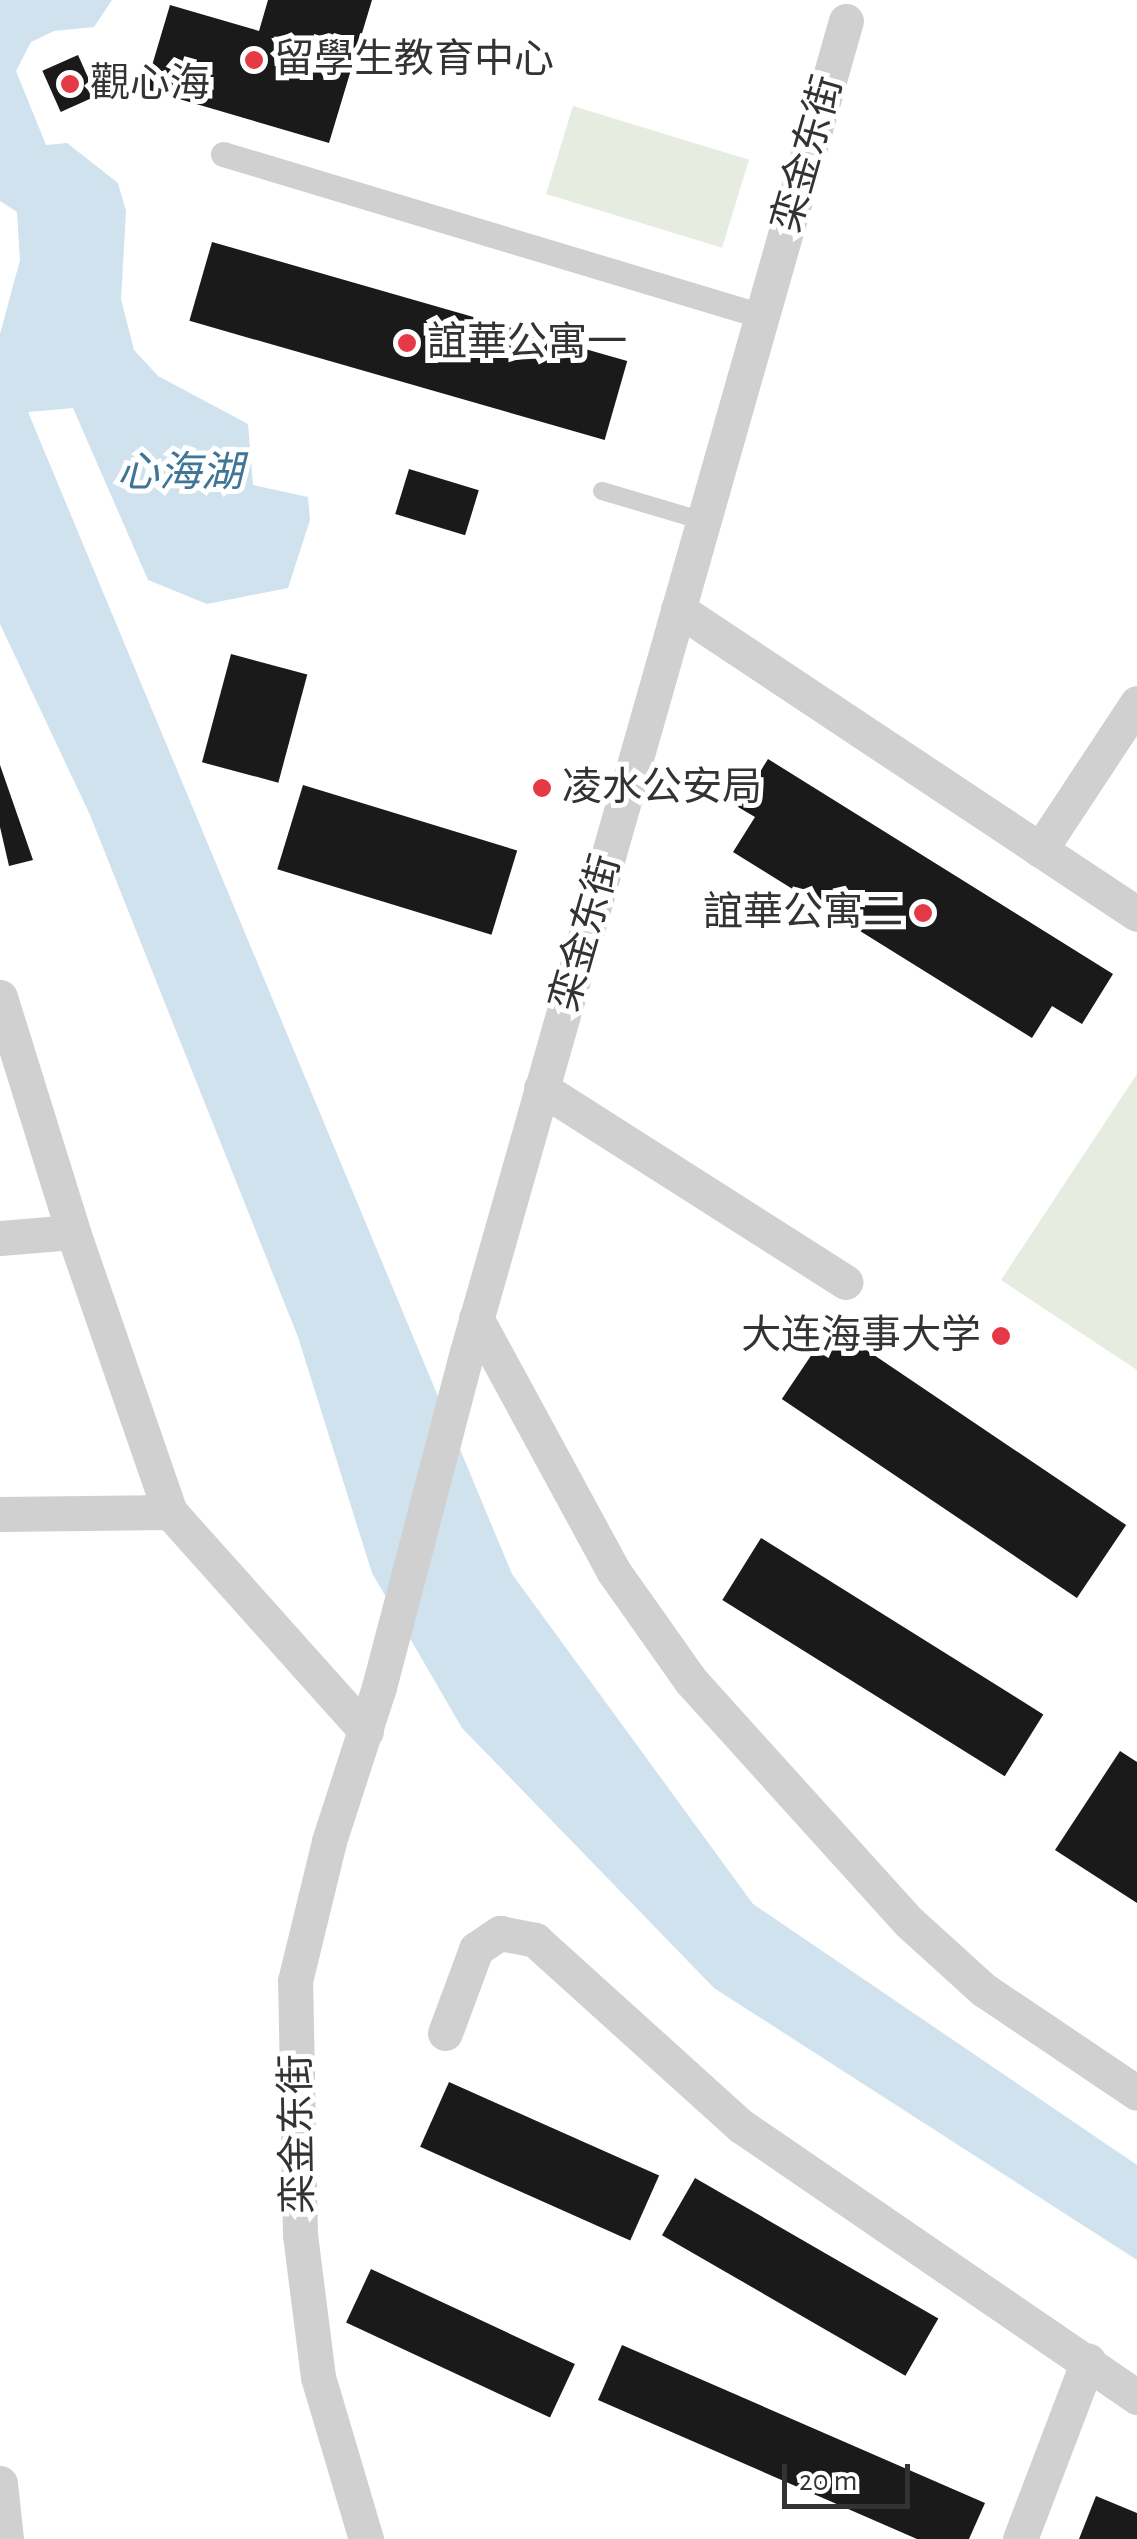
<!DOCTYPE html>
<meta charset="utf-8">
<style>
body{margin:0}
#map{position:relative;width:1137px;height:2539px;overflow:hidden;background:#fff;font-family:"Alegreya Sans","Noto Sans SC",sans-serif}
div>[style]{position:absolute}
.green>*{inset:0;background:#e6ecdf;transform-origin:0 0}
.water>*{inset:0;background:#cfe2ee}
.building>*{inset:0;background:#1a1a1a;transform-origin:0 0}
.service>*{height:18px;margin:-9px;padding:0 9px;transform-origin:9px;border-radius:9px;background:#d0d0d0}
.pedestrian>*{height:25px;margin:-12.5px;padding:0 12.5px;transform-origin:12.5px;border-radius:12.5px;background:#d0d0d0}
.minor>*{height:35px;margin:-17.5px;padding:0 17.5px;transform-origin:17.5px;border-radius:17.5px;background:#d0d0d0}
.dots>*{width:28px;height:28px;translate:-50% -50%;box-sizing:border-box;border:5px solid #fff;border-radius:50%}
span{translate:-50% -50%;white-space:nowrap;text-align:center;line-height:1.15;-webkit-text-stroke:10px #fff;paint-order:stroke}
.poi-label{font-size:40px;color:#333}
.left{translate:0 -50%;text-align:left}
.right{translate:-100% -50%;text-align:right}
.street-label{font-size:40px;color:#333}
.water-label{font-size:42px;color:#3f7597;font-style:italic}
.scale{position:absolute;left:782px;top:2464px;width:128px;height:45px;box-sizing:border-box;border:5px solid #333;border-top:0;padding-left:12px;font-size:30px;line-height:35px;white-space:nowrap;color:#333;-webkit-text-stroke:8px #fff;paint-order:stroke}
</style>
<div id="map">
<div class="green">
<i style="left:573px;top:106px;width:184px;height:92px;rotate:17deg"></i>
<i style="clip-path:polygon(1137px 1074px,1137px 1370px,1001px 1280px)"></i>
</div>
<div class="water">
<i style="clip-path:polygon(0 0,112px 0,94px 27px,54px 31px,31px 42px,16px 71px,46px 145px,67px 143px,118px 183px,126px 211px,121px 299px,134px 350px,158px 376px,248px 424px,253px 485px,308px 497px,310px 520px,288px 588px,207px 604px,148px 580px,73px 408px,28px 412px,512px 1574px,753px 1904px,1137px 2165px,1137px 2260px,714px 1988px,462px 1728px,372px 1573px,298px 1337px,90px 815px,0 624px,0 334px,20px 260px,17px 212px,0 201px)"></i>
</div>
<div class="building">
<i style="clip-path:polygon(268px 0,372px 0,329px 143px,145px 89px,170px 5px,259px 31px)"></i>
<i style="left:78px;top:55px;width:45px;height:39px;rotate:66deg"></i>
<i style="left:212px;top:242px;width:432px;height:82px;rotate:16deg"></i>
<i style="left:409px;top:469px;width:73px;height:47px;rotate:17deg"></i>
<i style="left:231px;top:654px;width:79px;height:112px;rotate:15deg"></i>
<i style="clip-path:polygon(768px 759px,1113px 974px,1082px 1024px,1052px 1006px,1032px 1038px,733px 852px,755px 817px,738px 807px)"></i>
<i style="clip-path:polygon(0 765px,33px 860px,9px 866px,0 827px)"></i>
<i style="left:303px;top:785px;width:224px;height:88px;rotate:17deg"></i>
<i style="left:831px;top:1326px;width:356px;height:88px;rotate:34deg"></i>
<i style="left:761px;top:1538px;width:333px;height:73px;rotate:32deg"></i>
<i style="clip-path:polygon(1120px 1751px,1137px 1762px,1137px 1903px,1055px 1850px)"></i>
<i style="left:449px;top:2082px;width:230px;height:71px;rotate:24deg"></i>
<i style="left:695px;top:2178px;width:281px;height:66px;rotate:30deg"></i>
<i style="left:371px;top:2269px;width:225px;height:59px;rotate:25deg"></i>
<i style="clip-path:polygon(622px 2345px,985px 2503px,969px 2539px,917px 2539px,598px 2400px)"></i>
<i style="clip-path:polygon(1096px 2496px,1137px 2513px,1137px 2539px,1079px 2539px)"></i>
</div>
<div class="service">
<i style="left:602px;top:491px;width:105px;rotate:16.5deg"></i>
</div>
<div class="pedestrian">
<i style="left:223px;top:154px;width:563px;rotate:16.73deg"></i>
</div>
<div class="minor">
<i style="left:678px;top:609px;width:551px;rotate:33.6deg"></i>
<i style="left:1040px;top:850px;width:176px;rotate:-56.6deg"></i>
<i style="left:0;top:997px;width:246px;rotate:72.7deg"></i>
<i style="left:541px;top:1088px;width:361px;rotate:32.5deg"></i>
<i style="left:0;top:1238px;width:73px;rotate:-4.7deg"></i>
<i style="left:73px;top:1232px;width:296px;rotate:70.9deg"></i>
<i style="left:170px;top:1512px;width:294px;rotate:48.2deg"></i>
<i style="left:476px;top:1318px;width:289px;rotate:61.5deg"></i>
<i style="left:614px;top:1572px;width:133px;rotate:54.8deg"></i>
<i style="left:691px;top:1681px;width:326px;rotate:47.9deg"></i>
<i style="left:910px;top:1923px;width:100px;rotate:42.2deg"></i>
<i style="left:984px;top:1990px;width:184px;rotate:33.9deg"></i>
<i style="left:0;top:1514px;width:170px;rotate:-0.7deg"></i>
<i style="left:445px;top:2033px;width:90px;rotate:-69.7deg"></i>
<i style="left:476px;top:1949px;width:29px;rotate:-34deg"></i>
<i style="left:500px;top:1933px;width:36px;rotate:11deg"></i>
<i style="left:535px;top:1940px;width:278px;rotate:42.1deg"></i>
<i style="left:741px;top:2126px;width:480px;rotate:34.4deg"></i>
<i style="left:0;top:2483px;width:56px;rotate:83.9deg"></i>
<i style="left:366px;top:2539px;width:169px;rotate:-106.5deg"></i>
<i style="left:318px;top:2377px;width:143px;rotate:-97.2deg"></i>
<i style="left:300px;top:2235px;width:254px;rotate:-91.1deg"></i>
<i style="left:295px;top:1981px;width:144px;rotate:-76.3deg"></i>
<i style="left:329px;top:1841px;width:162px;rotate:-72deg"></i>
<i style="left:379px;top:1687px;width:346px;rotate:-75.3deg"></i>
<i style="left:467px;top:1352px;width:1384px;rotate:-74.11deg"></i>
<i style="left:1020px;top:2539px;width:191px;rotate:-69.1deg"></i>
</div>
<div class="dots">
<i style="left:254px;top:60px;background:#e63946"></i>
<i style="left:70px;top:84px;background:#e63946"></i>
<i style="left:407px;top:343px;background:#e63946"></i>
<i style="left:542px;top:788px;background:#e63946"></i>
<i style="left:923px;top:913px;background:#e63946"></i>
<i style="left:1001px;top:1336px;background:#e63946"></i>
</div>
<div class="poi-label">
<span class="left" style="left:274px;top:60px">留學生教育中心</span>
<span class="left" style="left:90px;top:84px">觀心海</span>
<span class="left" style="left:427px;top:343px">誼華公寓一</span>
<span class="left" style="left:562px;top:788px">凌水公安局</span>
<span class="right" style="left:903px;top:913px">誼華公寓二</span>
<span class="right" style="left:981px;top:1336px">大连海事大学</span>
</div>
<div class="street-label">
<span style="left:808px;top:154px;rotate:-74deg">栾金东街</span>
<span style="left:586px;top:933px;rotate:-74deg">栾金东街</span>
<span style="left:298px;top:2134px;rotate:-91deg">栾金东街</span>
</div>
<div class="water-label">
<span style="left:180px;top:473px">心海湖</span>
</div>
<div class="scale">20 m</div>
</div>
